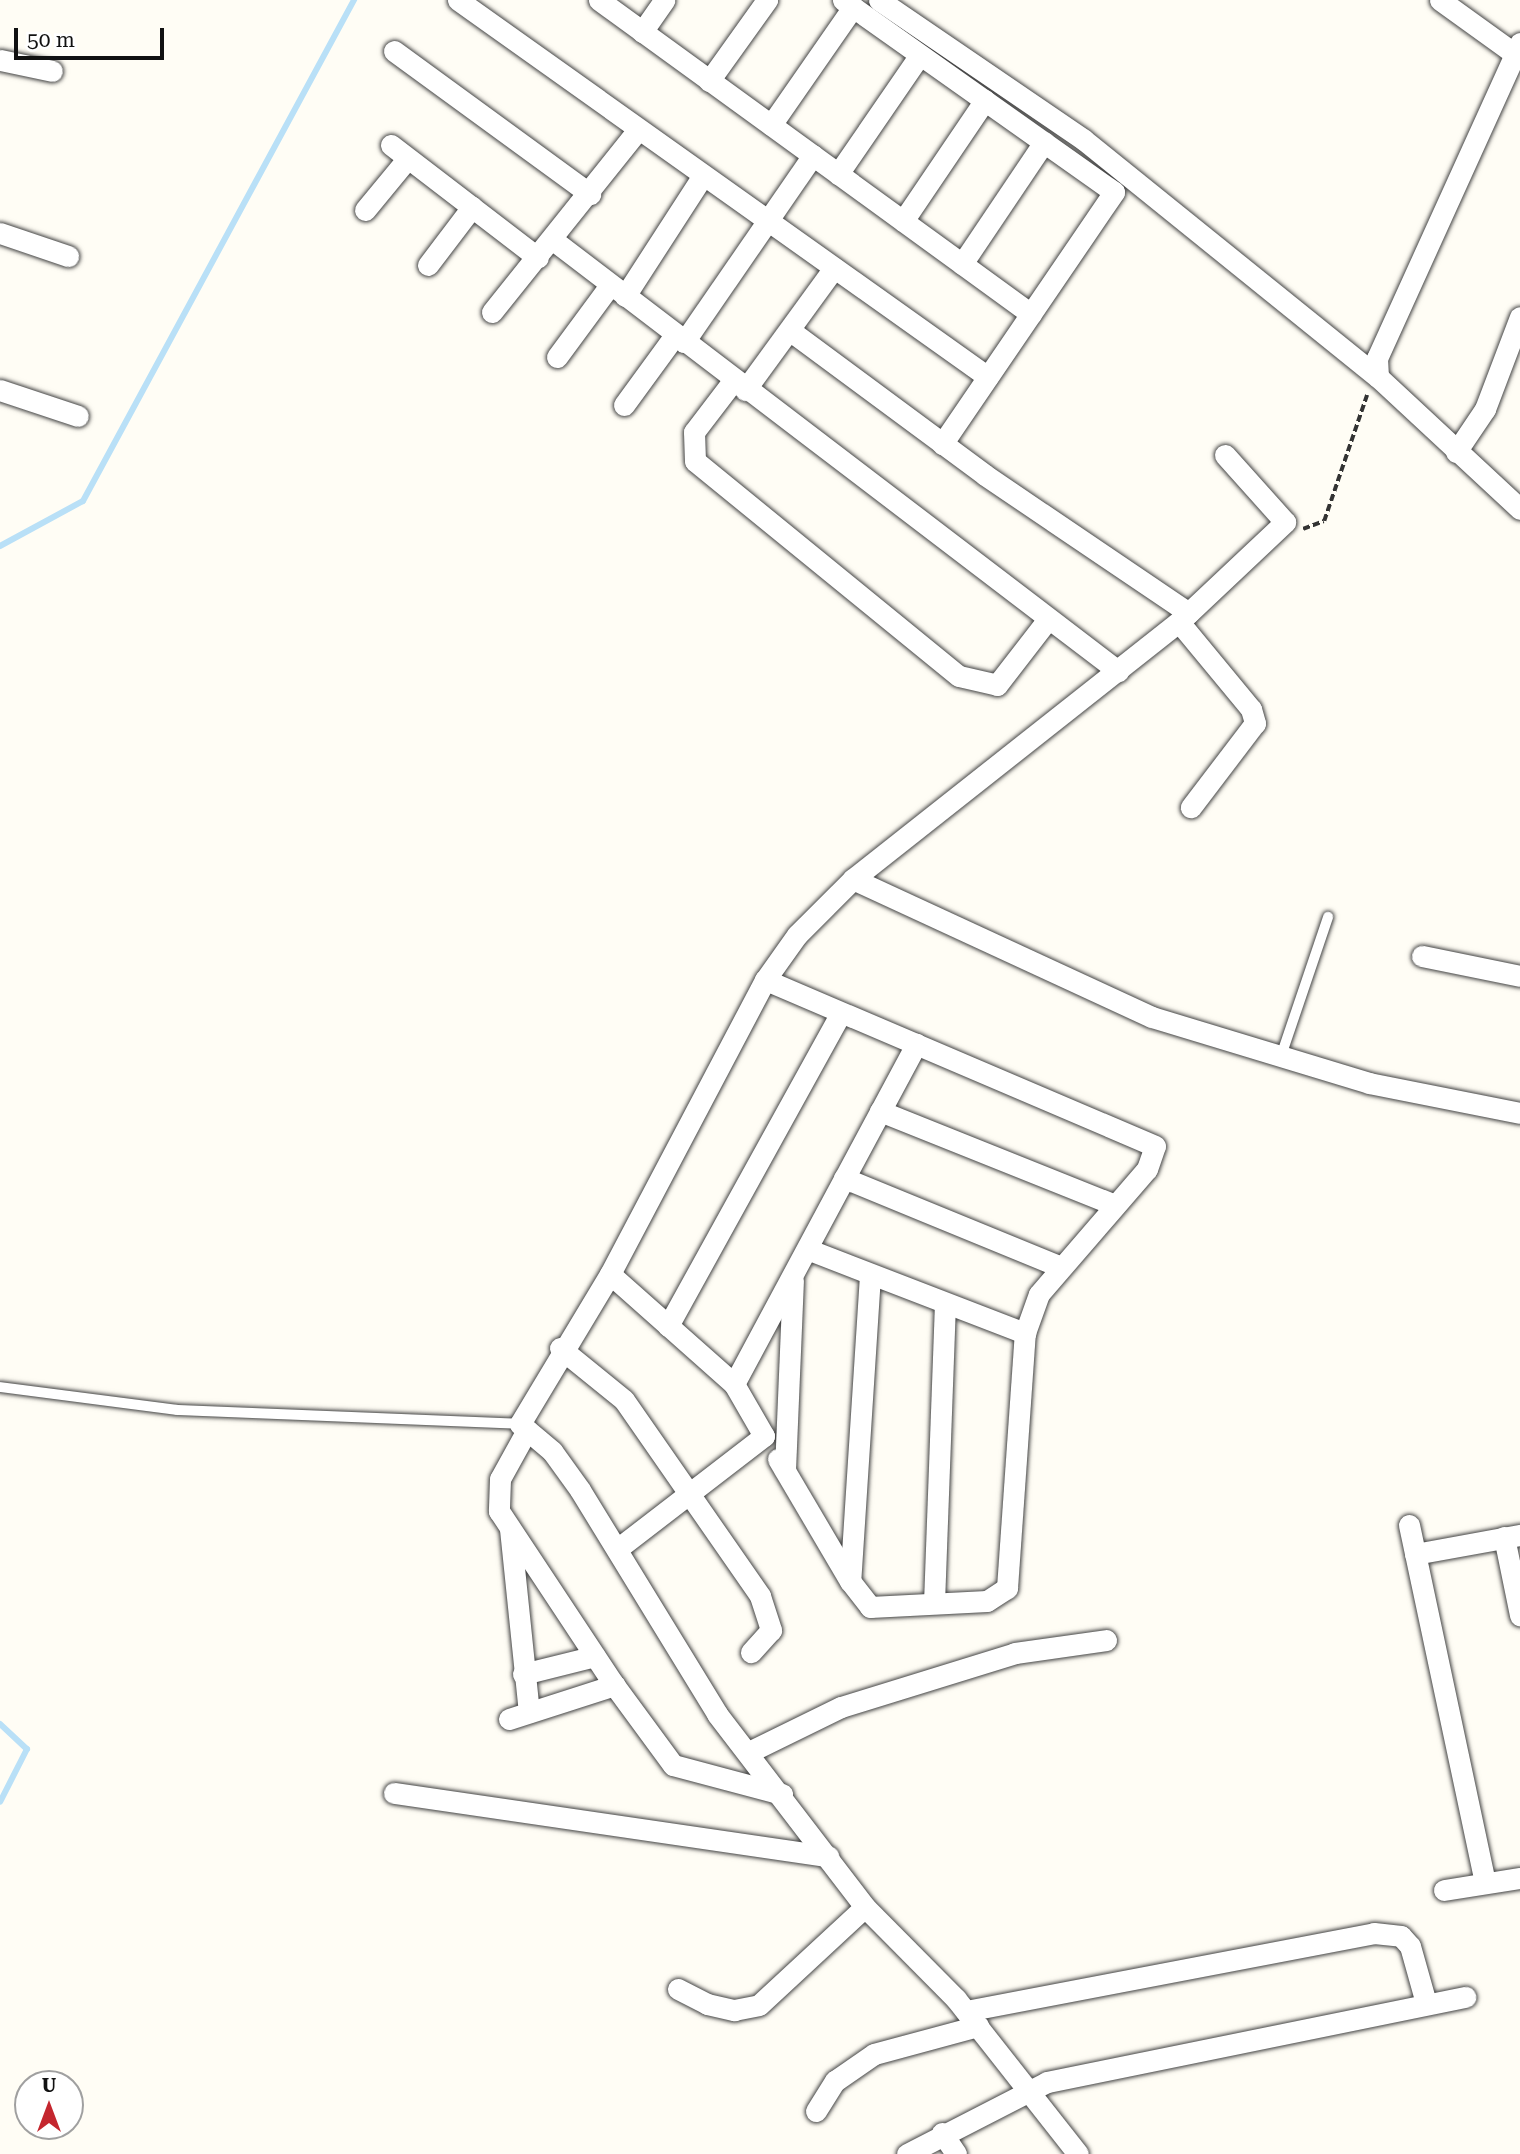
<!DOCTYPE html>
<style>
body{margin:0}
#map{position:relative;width:1520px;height:2154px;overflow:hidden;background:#fffdf5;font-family:"Roboto Serif",serif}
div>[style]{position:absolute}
.stream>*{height:6px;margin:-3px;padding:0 3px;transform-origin:3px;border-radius:3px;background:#b9e0f7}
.path>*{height:3.5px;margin-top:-1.75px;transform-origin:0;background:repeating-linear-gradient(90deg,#333 0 7px,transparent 0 10.5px)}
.roads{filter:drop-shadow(0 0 2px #444) drop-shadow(0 0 2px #444)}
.service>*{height:10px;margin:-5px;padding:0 5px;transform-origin:5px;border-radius:5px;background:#fff}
.minor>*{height:21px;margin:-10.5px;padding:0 10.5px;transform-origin:10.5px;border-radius:10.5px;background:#fff}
span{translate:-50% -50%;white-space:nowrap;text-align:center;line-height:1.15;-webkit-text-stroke:7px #fff;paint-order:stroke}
.north{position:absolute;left:14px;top:2070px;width:70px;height:70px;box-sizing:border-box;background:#fff;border:2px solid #a0a0a0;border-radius:50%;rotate:0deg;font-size:19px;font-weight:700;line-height:28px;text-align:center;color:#111}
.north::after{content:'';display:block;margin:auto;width:24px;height:32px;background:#c4262e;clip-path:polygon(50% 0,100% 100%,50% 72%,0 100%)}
.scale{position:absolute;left:14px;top:28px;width:150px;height:32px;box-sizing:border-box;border:4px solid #111;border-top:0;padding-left:9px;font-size:21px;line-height:24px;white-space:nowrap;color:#111;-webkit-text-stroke:5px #fff;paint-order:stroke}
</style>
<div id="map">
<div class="stream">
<i style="left:0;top:546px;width:94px;rotate:-28.5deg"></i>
<i style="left:83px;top:501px;width:570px;rotate:-61.59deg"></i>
<i style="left:0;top:1724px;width:37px;rotate:43deg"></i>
<i style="left:27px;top:1749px;width:59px;rotate:117deg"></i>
</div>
<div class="path">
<i style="left:1303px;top:529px;width:22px;rotate:-21deg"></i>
<i style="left:1324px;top:521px;width:133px;rotate:-71.2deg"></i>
</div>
<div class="roads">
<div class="service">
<i style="left:1281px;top:1056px;width:147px;rotate:-71.3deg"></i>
<i style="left:0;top:1387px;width:178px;rotate:7.4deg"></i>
<i style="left:177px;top:1410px;width:343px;rotate:2.3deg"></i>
</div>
<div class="minor">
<i style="left:458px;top:0;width:650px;rotate:35.43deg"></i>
<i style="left:599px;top:0;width:534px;rotate:36.01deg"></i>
<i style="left:843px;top:0;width:332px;rotate:35.3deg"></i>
<i style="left:1114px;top:192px;width:305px;rotate:124.3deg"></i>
<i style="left:879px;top:0;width:248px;rotate:34.3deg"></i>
<i style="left:1084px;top:140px;width:378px;rotate:38.9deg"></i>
<i style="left:1440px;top:0;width:92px;rotate:35.8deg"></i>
<i style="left:642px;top:32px;width:39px;rotate:-55deg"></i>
<i style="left:1520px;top:43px;width:346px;rotate:114.4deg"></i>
<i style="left:1377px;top:358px;width:19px;rotate:87deg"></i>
<i style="left:1378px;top:377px;width:194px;rotate:42.9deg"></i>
<i style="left:394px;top:51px;width:243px;rotate:36.1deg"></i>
<i style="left:0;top:60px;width:53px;rotate:11.9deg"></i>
<i style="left:709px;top:81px;width:100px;rotate:-54.4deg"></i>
<i style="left:771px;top:125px;width:144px;rotate:-55.2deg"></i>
<i style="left:391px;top:145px;width:185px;rotate:37.5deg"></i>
<i style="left:838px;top:174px;width:143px;rotate:-55.5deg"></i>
<i style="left:365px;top:210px;width:66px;rotate:-50.5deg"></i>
<i style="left:903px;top:221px;width:146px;rotate:-55.9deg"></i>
<i style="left:0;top:233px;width:72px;rotate:18.7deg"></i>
<i style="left:553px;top:240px;width:711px;rotate:37.34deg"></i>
<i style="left:962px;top:264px;width:147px;rotate:-56.1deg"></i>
<i style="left:428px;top:265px;width:73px;rotate:-52.8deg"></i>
<i style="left:625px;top:296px;width:142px;rotate:-57.1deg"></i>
<i style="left:492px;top:312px;width:233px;rotate:-51.3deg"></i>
<i style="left:792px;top:332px;width:240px;rotate:36.5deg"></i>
<i style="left:985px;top:475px;width:246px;rotate:34.1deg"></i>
<i style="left:684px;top:342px;width:227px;rotate:-55.4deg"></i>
<i style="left:557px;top:357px;width:89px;rotate:-53.6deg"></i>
<i style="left:733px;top:381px;width:64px;rotate:127.4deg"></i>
<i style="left:694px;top:432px;width:29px;rotate:88deg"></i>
<i style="left:695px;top:461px;width:340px;rotate:39.2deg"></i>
<i style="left:959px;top:676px;width:39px;rotate:13deg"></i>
<i style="left:997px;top:685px;width:83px;rotate:-52.3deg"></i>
<i style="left:0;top:390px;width:82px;rotate:18.4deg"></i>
<i style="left:745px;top:390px;width:151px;rotate:-53.9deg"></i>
<i style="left:624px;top:405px;width:87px;rotate:-53.9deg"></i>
<i style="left:1456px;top:452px;width:52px;rotate:-56deg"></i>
<i style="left:1485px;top:409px;width:98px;rotate:-69.2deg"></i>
<i style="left:1179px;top:622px;width:113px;rotate:50.4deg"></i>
<i style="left:1251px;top:709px;width:15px;rotate:74deg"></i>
<i style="left:1255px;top:723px;width:106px;rotate:127.3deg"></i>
<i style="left:853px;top:879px;width:329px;rotate:24.8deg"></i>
<i style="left:1152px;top:1017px;width:227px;rotate:16.9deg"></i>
<i style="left:1369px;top:1083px;width:154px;rotate:11.2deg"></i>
<i style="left:1422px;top:956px;width:100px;rotate:11.5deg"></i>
<i style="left:765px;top:980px;width:55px;rotate:-54.6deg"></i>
<i style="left:797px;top:935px;width:79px;rotate:-45deg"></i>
<i style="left:853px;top:879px;width:415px;rotate:-38.3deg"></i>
<i style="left:1179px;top:622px;width:146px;rotate:-43.3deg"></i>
<i style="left:1285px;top:522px;width:90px;rotate:-131.8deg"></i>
<i style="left:880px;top:1111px;width:253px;rotate:21.8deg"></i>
<i style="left:844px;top:1178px;width:232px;rotate:22.3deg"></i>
<i style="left:807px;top:1249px;width:234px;rotate:21.1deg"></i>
<i style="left:1025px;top:1333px;width:41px;rotate:-70.3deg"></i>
<i style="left:1039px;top:1294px;width:165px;rotate:-49.2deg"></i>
<i style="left:1147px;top:1169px;width:24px;rotate:-71deg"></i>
<i style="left:1155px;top:1146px;width:424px;rotate:-156.9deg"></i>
<i style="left:765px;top:980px;width:332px;rotate:117.8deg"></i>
<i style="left:610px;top:1274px;width:175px;rotate:121deg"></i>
<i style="left:520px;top:1424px;width:42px;rotate:40.2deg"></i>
<i style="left:552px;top:1451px;width:48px;rotate:54.3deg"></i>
<i style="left:580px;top:1490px;width:263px;rotate:58.5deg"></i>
<i style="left:717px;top:1714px;width:243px;rotate:52.5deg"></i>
<i style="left:865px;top:1907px;width:129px;rotate:45.3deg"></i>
<i style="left:956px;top:1999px;width:197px;rotate:51.8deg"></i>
<i style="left:610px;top:1274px;width:166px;rotate:41.6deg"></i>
<i style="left:734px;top:1384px;width:60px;rotate:60deg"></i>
<i style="left:764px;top:1436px;width:182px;rotate:142.4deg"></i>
<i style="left:870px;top:1275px;width:307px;rotate:93.7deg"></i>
<i style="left:850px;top:1581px;width:33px;rotate:52deg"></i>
<i style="left:870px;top:1607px;width:117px;rotate:-2.9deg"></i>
<i style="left:987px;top:1601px;width:24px;rotate:-33deg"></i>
<i style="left:1007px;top:1588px;width:256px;rotate:-86deg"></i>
<i style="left:668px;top:1326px;width:355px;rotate:-61.1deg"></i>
<i style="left:560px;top:1348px;width:82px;rotate:39.1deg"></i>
<i style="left:624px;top:1400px;width:239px;rotate:55.2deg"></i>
<i style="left:760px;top:1596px;width:36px;rotate:72deg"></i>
<i style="left:771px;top:1630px;width:30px;rotate:132deg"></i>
<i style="left:734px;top:1384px;width:386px;rotate:-61.8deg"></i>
<i style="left:527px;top:1430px;width:56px;rotate:118.9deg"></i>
<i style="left:500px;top:1479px;width:32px;rotate:92deg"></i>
<i style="left:499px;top:1511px;width:205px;rotate:56.5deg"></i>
<i style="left:612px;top:1682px;width:103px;rotate:53.7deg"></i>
<i style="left:673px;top:1765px;width:113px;rotate:14.9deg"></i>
<i style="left:778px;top:1459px;width:142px;rotate:59.5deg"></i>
<i style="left:785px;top:1470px;width:190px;rotate:-87.6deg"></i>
<i style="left:1409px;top:1525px;width:366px;rotate:78deg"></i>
<i style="left:510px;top:1529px;width:184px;rotate:84.1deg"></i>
<i style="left:1504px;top:1537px;width:80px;rotate:78.4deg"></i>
<i style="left:1415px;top:1554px;width:107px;rotate:-10.3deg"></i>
<i style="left:934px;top:1603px;width:298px;rotate:-87.9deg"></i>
<i style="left:523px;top:1674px;width:74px;rotate:-14deg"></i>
<i style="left:509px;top:1719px;width:111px;rotate:-17.8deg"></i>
<i style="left:751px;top:1751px;width:100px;rotate:-26.1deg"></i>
<i style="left:841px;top:1707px;width:182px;rotate:-17.2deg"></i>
<i style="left:1015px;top:1653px;width:92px;rotate:-8.1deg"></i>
<i style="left:394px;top:1793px;width:439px;rotate:8.3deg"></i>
<i style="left:1444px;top:1890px;width:77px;rotate:-9deg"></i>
<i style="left:678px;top:1989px;width:33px;rotate:27deg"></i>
<i style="left:707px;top:2004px;width:28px;rotate:13deg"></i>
<i style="left:734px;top:2010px;width:25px;rotate:-11deg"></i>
<i style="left:759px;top:2005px;width:144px;rotate:-42.8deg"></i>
<i style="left:966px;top:2011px;width:415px;rotate:-10.8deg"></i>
<i style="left:1374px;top:1933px;width:27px;rotate:6deg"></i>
<i style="left:1401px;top:1936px;width:13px;rotate:48deg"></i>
<i style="left:1410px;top:1946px;width:59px;rotate:74.3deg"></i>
<i style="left:816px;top:2111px;width:36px;rotate:-58deg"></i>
<i style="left:835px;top:2081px;width:47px;rotate:-34.7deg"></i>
<i style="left:874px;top:2054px;width:108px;rotate:-15.1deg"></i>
<i style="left:942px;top:2133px;width:25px;rotate:56deg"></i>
<i style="left:907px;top:2154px;width:157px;rotate:-27.2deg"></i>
<i style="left:1047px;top:2082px;width:427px;rotate:-11.5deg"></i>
</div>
</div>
<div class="north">U</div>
<div class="scale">50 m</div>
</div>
